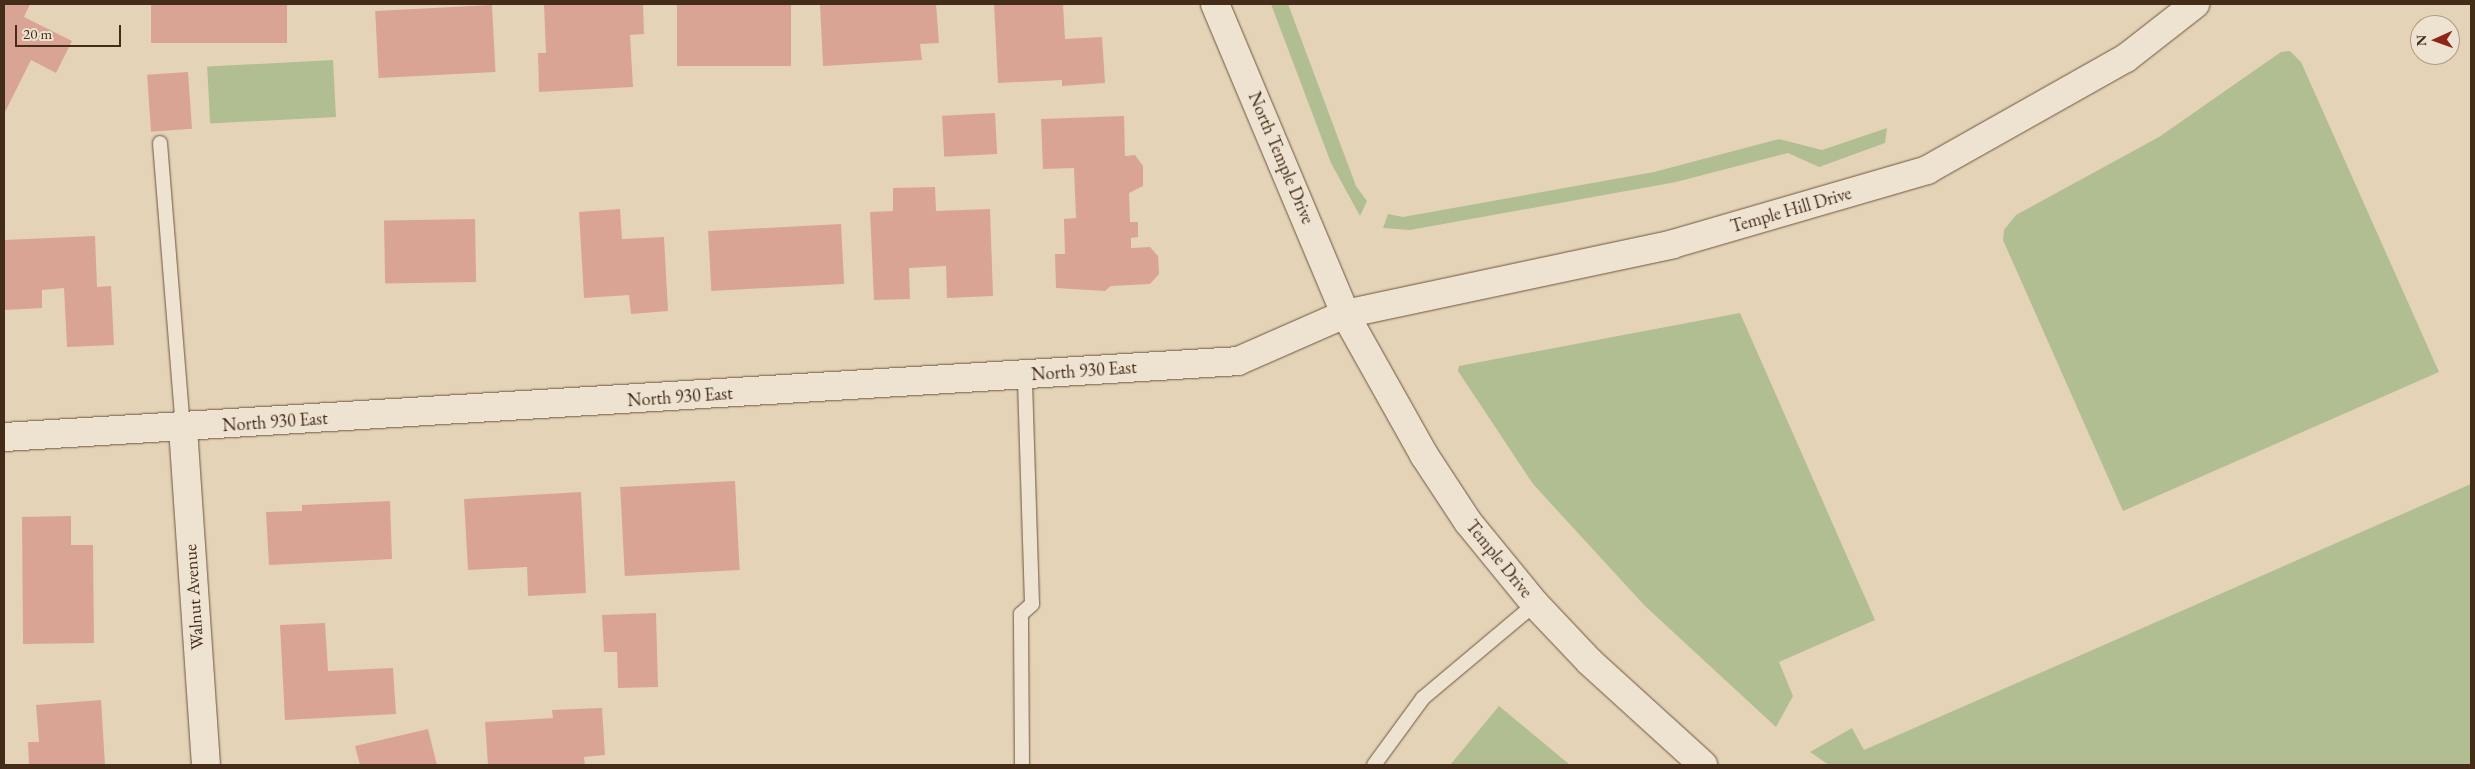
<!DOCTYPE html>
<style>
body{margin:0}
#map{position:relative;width:2475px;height:769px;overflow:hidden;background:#e5d3b7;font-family:"EB Garamond",serif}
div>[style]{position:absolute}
.green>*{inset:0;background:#b0be92;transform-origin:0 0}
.building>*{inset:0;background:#daa494;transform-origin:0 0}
.roads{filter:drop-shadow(0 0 1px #6c5640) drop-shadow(0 0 1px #6c5640)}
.lane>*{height:14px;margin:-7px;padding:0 7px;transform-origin:7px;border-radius:7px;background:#eee2d0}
.street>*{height:28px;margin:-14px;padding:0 14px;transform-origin:14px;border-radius:14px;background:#eee2d0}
.secondary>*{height:28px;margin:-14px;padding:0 14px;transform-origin:14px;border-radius:14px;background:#eee2d0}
span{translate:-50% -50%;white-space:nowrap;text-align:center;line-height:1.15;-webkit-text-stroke:4px #eee2d0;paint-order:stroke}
.street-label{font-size:18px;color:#432d18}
.frame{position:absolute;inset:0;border:5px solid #432d18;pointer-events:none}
.north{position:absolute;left:2410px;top:15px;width:50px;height:50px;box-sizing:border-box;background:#eee2d0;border:1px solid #aa9a86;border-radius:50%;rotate:268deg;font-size:14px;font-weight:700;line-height:20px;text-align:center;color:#432d18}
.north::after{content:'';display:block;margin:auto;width:18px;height:22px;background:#8f2418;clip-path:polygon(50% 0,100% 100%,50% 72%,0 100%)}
.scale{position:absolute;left:15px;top:25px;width:106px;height:22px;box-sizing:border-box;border:2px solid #432d18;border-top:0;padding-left:6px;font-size:15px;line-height:18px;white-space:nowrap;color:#432d18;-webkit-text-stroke:4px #eee2d0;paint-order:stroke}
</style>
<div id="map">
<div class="green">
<i style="clip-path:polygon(1271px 4px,1288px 4px,1356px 186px,1367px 201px,1360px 216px,1331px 163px)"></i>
<i style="clip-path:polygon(2290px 51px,2301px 62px,2439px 372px,2123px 511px,2003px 240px,2004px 230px,2016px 215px,2159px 137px,2281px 52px)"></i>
<i style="left:333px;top:60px;width:57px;height:126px;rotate:87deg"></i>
<i style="clip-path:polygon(1887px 128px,1885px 143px,1819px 167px,1788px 153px,1676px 182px,1410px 230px,1383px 228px,1388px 214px,1403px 217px,1654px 172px,1779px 139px,1822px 150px)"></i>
<i style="clip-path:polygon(1740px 313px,1875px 620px,1779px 662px,1793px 696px,1776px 727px,1645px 606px,1533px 484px,1458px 371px,1459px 366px)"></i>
<i style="clip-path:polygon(2471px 484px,2471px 765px,1829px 765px,1810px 752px,1852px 728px,1864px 750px)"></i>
<i style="clip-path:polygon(1499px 706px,1570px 765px,1450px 765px)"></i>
</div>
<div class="building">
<i style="clip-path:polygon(4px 4px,30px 4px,24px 17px,72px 41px,56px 73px,31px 60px,4px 114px)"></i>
<i style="left:151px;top:4px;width:136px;height:39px"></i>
<i style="clip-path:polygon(544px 4px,643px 4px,644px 34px,630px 35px,633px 87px,539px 92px,538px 53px,546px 53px)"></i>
<i style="left:677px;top:4px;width:114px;height:62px"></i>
<i style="clip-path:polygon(820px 4px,936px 4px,939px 43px,920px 44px,922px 60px,823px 66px)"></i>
<i style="clip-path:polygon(994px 4px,1063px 4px,1065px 39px,1102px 37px,1105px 83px,1062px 86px,1062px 80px,998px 83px)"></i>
<i style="left:492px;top:5px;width:67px;height:117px;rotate:87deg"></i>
<i style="left:188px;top:72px;width:57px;height:41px;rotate:86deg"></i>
<i style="left:995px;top:113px;width:41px;height:53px;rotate:87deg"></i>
<i style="clip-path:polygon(1124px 116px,1125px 156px,1135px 155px,1143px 166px,1143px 186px,1129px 193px,1130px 222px,1138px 222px,1138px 237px,1131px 238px,1131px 248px,1150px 247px,1158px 256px,1159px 274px,1150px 284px,1111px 286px,1105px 291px,1056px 288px,1055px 254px,1065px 254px,1064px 219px,1076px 218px,1074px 168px,1043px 169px,1041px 119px)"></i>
<i style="clip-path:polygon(935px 187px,936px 211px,990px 209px,993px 296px,947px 298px,946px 266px,909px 268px,910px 299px,874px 300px,870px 212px,893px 211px,893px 188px)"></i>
<i style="clip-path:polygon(620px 209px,622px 239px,664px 237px,668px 311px,631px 314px,629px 295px,584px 298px,579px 212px)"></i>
<i style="left:475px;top:219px;width:63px;height:91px;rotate:89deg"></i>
<i style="left:841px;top:224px;width:60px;height:133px;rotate:87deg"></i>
<i style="clip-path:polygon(95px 236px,97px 287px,111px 286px,114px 345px,67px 347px,64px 288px,42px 290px,42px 308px,4px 310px,4px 240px)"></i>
<i style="left:735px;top:481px;width:89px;height:115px;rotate:87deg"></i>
<i style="clip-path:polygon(581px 492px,586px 593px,528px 596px,527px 567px,468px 570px,464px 499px)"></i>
<i style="clip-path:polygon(390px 501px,392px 559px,269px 565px,266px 512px,302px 511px,302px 505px)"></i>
<i style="clip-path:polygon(71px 516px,71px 545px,93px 545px,94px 643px,23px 644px,22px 517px)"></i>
<i style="clip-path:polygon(656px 613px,658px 687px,618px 688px,617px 652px,604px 652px,602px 615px)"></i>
<i style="clip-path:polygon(325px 623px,328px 671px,393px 668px,396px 714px,285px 720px,280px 625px)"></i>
<i style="clip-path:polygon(101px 700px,105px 765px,29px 765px,28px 742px,39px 742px,36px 705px)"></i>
<i style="clip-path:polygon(602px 708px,605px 755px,584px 757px,585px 765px,488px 765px,485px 722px,553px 718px,552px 710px)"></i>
<i style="clip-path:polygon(428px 729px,437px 765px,360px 765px,355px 746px)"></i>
</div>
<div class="roads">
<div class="lane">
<i style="left:160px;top:143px;width:286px;rotate:85.4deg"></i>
<i style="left:1022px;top:765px;width:151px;rotate:-90.4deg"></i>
<i style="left:1021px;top:614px;width:15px;rotate:-42deg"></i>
<i style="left:1032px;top:604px;width:229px;rotate:-91.8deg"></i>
<i style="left:1374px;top:765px;width:83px;rotate:-53.8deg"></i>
<i style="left:1423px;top:698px;width:146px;rotate:-40deg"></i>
</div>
<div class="street">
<i style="left:183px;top:428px;width:338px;rotate:86.1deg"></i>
<i style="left:4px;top:437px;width:1236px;rotate:-3.52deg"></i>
<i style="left:1238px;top:361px;width:117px;rotate:-23.7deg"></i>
</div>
<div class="secondary">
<i style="left:1215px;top:4px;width:336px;rotate:67.2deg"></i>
<i style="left:1345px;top:314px;width:162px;rotate:60.7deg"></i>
<i style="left:1424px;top:455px;width:80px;rotate:56.7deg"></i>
<i style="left:1468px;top:522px;width:106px;rotate:50.7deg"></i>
<i style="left:1535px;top:604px;width:80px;rotate:46.5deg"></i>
<i style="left:1590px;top:662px;width:153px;rotate:42.3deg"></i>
<i style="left:1345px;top:314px;width:335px;rotate:-12deg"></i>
<i style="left:1673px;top:244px;width:265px;rotate:-16.2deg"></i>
<i style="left:1927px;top:170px;width:228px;rotate:-29.4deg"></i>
<i style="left:2126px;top:58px;width:88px;rotate:-38deg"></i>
</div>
</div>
<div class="street-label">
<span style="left:1281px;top:158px;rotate:67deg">North Temple Drive</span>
<span style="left:1791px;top:210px;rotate:-16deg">Temple Hill Drive</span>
<span style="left:1084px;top:371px;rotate:-4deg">North 930 East</span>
<span style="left:680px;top:397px;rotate:-4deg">North 930 East</span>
<span style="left:275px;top:422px;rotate:-4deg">North 930 East</span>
<span style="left:1499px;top:559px;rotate:51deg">Temple Drive</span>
<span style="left:194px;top:597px;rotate:-94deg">Walnut Avenue</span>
</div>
<div class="frame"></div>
<div class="north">N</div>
<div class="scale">20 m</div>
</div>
